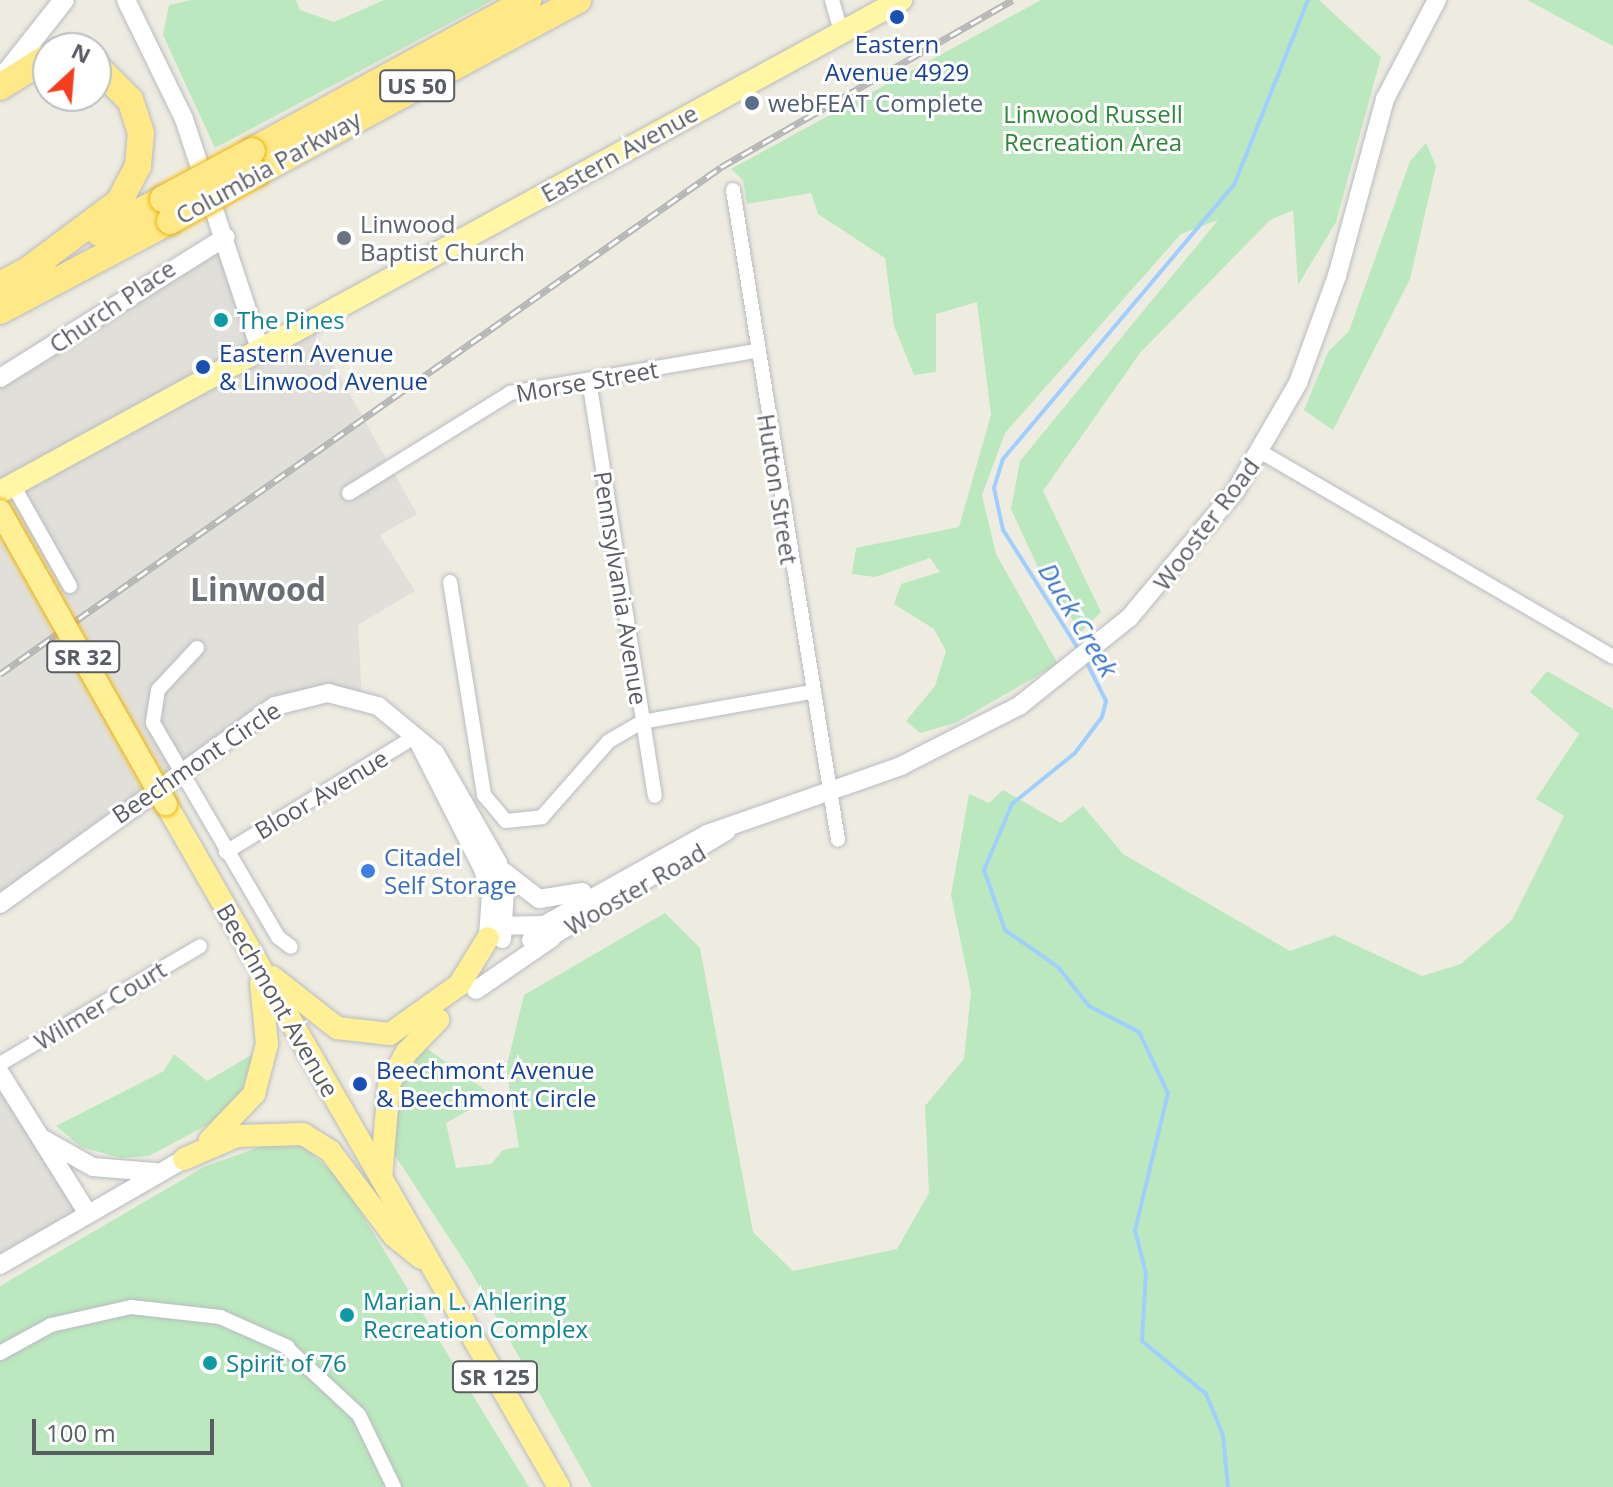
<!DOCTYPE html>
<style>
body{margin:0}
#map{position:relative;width:1613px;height:1487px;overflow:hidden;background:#eeece1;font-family:"Open Sans",sans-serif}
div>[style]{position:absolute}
.industrial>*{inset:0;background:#e1dfd9}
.green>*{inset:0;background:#bbe8be}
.stream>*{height:4px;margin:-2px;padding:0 2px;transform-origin:2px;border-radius:2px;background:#a0cfff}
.roads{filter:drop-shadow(0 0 2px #b9bbc1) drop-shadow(0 0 2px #b9bbc1)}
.minor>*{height:14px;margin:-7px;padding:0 7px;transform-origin:7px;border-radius:7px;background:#fff}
.tertiary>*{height:18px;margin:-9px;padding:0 9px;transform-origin:9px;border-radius:9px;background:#fff}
.secondary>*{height:20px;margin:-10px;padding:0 10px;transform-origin:10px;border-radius:10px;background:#fff}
.primary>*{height:22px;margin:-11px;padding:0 11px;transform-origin:11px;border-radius:11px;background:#fff7a5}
.trunk>*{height:22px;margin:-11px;padding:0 11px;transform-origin:11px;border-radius:11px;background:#fff096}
.motorway>*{height:26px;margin:-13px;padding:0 13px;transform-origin:13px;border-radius:13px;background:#ffe987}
.rail>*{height:7px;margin-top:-3.5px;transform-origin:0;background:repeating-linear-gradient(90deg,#fff 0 12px,#b5b6b6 0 24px);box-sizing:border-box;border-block:2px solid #b5b6b6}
.bridges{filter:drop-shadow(0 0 2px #efb400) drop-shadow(0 0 2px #efb400)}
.trunk-bridge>*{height:22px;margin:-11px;padding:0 11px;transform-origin:11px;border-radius:11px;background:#fff096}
.motorway-bridge>*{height:26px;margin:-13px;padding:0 13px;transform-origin:13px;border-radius:13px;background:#ffe987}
.dots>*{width:22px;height:22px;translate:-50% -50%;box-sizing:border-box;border:4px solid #fff;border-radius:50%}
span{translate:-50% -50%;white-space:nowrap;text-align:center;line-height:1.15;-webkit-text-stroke:6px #fff;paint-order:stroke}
.shield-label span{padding:2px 6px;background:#fff;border:2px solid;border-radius:6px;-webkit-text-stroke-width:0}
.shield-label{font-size:22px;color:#595d63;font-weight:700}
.transit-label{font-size:24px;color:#164399}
.left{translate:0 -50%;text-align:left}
.service-label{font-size:24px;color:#4e5e75}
.park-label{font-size:24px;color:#2e8738}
.street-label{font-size:24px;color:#595d63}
.worship-label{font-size:24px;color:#5b616d}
.culture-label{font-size:24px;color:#0d838f}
.shop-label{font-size:24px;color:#366cbe}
.water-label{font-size:26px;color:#3976cc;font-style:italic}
.district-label{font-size:32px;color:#6a6f75;font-weight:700}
.north{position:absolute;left:32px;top:32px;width:80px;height:80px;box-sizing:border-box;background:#fff;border:2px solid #bdbec1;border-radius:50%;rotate:26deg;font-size:22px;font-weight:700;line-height:32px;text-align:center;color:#595d63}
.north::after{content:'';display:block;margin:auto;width:28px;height:36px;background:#f73d1e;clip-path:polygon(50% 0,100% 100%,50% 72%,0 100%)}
.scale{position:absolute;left:32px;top:1419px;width:182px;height:36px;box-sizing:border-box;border:4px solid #595d63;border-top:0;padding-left:10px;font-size:24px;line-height:28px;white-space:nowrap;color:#595d63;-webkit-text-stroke:6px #fff;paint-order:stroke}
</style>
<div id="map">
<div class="industrial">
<i style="clip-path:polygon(226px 237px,260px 348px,309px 321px,417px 514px,380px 535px,415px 591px,358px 625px,362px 699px,294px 696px,0 904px,0 378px)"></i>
<i style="clip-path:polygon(0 1073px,88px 1214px,0 1265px)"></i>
</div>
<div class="green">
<i style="clip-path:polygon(191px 0,296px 0,300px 10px,334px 22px,384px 0,493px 0,215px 148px,163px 35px,169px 5px)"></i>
<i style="clip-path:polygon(1041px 0,1319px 0,1381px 57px,1336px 222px,1298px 285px,1293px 210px,1270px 220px,1140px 353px,1043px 491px,1101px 612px,1081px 632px,1041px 574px,1011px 509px,1020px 461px,1218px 220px,1181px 234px,1005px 433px,982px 495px,996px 554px,1058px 664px,955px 723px,920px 733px,906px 721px,935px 686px,946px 651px,934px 629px,894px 604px,901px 584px,940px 572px,930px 558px,875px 577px,852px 574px,856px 548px,959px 527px,991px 415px,977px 302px,936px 314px,936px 372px,914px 375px,894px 326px,885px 258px,818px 214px,811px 193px,747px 204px,743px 180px,731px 169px)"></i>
<i style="clip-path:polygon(1527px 0,1613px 0,1613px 46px)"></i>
<i style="clip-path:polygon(1426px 143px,1436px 166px,1410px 279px,1333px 430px,1304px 410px,1328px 352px,1349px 331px,1410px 161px)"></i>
<i style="clip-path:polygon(1547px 671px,1613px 709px,1613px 1487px,592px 1487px,470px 1270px,383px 1137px,389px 1084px,416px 1041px,494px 1096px,446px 1123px,456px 1168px,491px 1164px,503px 1150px,519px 1147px,506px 1069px,524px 995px,665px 913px,700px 948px,753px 1232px,793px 1271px,897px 1249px,929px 1193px,925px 1106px,964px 1059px,971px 992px,951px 895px,969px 794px,989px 803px,1003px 790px,1061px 823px,1083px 806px,1123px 854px,1290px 951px,1334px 935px,1422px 976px,1461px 964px,1512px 920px,1564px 816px,1536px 799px,1579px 734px,1530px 692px)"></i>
<i style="clip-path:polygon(174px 1054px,207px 1081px,253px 1054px,241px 1093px,211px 1123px,149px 1156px,121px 1158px,81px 1147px,56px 1126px,164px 1071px)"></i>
<i style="clip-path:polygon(276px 1141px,304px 1147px,341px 1180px,529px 1487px,0 1487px,0 1286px,204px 1167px)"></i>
</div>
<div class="stream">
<i style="left:1079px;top:650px;width:142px;rotate:-122.3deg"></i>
<i style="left:1003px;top:530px;width:43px;rotate:-102.1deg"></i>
<i style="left:994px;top:488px;width:30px;rotate:-73deg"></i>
<i style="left:1003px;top:459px;width:358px;rotate:-49.9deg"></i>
<i style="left:1234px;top:185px;width:199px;rotate:-68.2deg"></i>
<i style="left:1086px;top:661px;width:45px;rotate:63.4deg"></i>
<i style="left:1106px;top:701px;width:16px;rotate:104deg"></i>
<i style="left:1102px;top:717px;width:45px;rotate:126.9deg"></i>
<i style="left:1075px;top:753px;width:81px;rotate:141deg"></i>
<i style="left:1012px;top:804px;width:72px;rotate:113deg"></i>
<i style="left:984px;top:870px;width:64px;rotate:70.7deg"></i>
<i style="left:1005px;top:930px;width:65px;rotate:34.9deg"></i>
<i style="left:1058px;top:967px;width:50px;rotate:51.5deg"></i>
<i style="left:1089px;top:1006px;width:56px;rotate:27.5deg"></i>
<i style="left:1139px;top:1032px;width:68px;rotate:64.6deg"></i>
<i style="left:1168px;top:1093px;width:141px;rotate:103.5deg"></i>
<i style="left:1135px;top:1230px;width:44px;rotate:75.7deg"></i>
<i style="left:1146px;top:1273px;width:68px;rotate:93.4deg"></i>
<i style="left:1142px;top:1341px;width:83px;rotate:39.6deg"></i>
<i style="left:1206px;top:1394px;width:44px;rotate:67.5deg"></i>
<i style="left:1223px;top:1435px;width:52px;rotate:84.5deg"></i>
</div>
<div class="roads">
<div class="minor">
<i style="left:832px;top:0;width:32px;rotate:74deg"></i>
<i style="left:733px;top:190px;width:658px;rotate:80.82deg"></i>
<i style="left:589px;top:380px;width:421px;rotate:81deg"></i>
<i style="left:1261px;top:452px;width:407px;rotate:30.2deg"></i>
<i style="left:13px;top:485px;width:116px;rotate:60.6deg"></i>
<i style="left:349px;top:493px;width:190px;rotate:-31.8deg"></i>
<i style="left:510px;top:393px;width:250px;rotate:-9.7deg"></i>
<i style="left:450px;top:582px;width:216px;rotate:80.9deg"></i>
<i style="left:484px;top:795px;width:34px;rotate:50deg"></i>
<i style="left:506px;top:821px;width:36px;rotate:-6deg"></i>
<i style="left:542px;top:817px;width:101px;rotate:-48.6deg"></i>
<i style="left:609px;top:741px;width:38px;rotate:-30deg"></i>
<i style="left:642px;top:722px;width:171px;rotate:-10.1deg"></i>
<i style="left:197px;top:648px;width:57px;rotate:132.9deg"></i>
<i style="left:158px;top:690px;width:33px;rotate:99deg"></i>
<i style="left:153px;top:723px;width:248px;rotate:59.7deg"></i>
<i style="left:278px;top:937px;width:16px;rotate:38deg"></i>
<i style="left:226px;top:852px;width:223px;rotate:-31.4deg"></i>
<i style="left:0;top:1064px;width:232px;rotate:-30.5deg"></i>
<i style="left:285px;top:1346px;width:101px;rotate:43deg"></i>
<i style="left:359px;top:1415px;width:80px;rotate:64.1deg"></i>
<i style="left:0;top:1353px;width:58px;rotate:-28.8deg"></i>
<i style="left:51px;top:1325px;width:82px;rotate:-12.7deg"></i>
<i style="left:131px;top:1307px;width:90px;rotate:6.4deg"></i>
<i style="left:220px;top:1317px;width:74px;rotate:23.8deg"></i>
</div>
<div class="tertiary">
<i style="left:126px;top:0;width:132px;rotate:64deg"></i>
<i style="left:184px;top:119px;width:242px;rotate:71.7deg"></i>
<i style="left:0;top:378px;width:266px;rotate:-32deg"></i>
<i style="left:417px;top:739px;width:146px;rotate:63.1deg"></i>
<i style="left:483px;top:869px;width:27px;rotate:73deg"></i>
<i style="left:491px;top:895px;width:40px;rotate:94.3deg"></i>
<i style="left:504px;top:872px;width:44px;rotate:37.6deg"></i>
<i style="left:539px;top:899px;width:44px;rotate:-9.2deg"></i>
<i style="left:0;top:904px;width:339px;rotate:-35.8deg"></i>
<i style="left:275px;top:706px;width:55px;rotate:-13.8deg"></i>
<i style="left:328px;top:693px;width:52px;rotate:14.6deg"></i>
<i style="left:378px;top:706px;width:74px;rotate:39.5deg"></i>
<i style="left:435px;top:753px;width:127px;rotate:60.2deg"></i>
<i style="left:498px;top:863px;width:28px;rotate:75deg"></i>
<i style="left:505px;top:890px;width:49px;rotate:93.5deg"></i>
<i style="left:490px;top:926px;width:54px;rotate:-1.1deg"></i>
<i style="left:544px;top:925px;width:187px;rotate:-29.2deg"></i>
<i style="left:707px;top:834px;width:206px;rotate:-19.3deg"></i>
<i style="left:901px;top:766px;width:132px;rotate:-27deg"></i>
<i style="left:1019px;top:706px;width:141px;rotate:-38.7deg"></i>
<i style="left:1129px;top:618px;width:167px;rotate:-50.1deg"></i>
<i style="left:1236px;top:490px;width:124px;rotate:-59.9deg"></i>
<i style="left:1298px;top:383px;width:114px;rotate:-70deg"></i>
<i style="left:1337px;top:276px;width:183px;rotate:-74.8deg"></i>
<i style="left:1385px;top:99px;width:112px;rotate:-62.3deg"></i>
<i style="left:531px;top:940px;width:27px;rotate:-15deg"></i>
<i style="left:557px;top:933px;width:198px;rotate:-31deg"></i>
<i style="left:476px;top:990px;width:92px;rotate:-34.4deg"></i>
<i style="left:0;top:1073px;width:166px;rotate:58deg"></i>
<i style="left:45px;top:1140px;width:55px;rotate:29.4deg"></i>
<i style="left:93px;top:1167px;width:62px;rotate:4.6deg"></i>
<i style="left:0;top:1265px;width:212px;rotate:-29.9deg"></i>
</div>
<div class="secondary">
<i style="left:0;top:81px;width:103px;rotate:-51.7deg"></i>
</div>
<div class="primary">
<i style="left:0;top:492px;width:1027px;rotate:-28.64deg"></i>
</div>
<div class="trunk">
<i style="left:166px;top:804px;width:788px;rotate:60.08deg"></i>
<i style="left:272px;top:977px;width:83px;rotate:38.1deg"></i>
<i style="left:337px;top:1028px;width:53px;rotate:6.5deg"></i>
<i style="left:390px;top:1034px;width:85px;rotate:-35.4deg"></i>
<i style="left:459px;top:985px;width:55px;rotate:-58.3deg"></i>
<i style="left:210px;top:1140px;width:64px;rotate:-46.3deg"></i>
<i style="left:254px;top:1094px;width:52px;rotate:-75.4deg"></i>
<i style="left:267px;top:1044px;width:61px;rotate:-95.6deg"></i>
<i style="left:184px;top:1159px;width:58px;rotate:-23.5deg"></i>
<i style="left:237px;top:1136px;width:66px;rotate:-1.7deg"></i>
<i style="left:303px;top:1134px;width:32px;rotate:32deg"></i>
<i style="left:330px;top:1151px;width:106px;rotate:53deg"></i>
<i style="left:394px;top:1236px;width:35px;rotate:39deg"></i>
<i style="left:381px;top:1178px;width:94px;rotate:-85.1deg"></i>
<i style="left:389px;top:1084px;width:37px;rotate:-61deg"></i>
<i style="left:407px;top:1052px;width:45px;rotate:-45.9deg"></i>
</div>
<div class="motorway">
<i style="left:0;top:87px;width:57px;rotate:-32deg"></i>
<i style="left:252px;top:151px;width:315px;rotate:-28.7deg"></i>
<i style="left:257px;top:173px;width:365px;rotate:-28.3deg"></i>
<i style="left:99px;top:233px;width:72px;rotate:-28deg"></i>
<i style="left:28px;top:270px;width:114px;rotate:-36.8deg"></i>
<i style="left:119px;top:202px;width:41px;rotate:-62.2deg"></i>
<i style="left:138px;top:166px;width:33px;rotate:-85deg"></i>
<i style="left:141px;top:133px;width:35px;rotate:-108deg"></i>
<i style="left:130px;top:100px;width:48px;rotate:-135deg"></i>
<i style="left:0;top:285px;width:49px;rotate:-28.1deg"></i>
<i style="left:0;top:311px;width:192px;rotate:-27.9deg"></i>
</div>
</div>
<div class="rail">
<i style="left:0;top:674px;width:881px;rotate:-35.11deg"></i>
<i style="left:721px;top:167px;width:336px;rotate:-29.8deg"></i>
</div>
<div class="bridges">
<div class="trunk-bridge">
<i style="left:0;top:511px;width:337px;rotate:60.5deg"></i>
</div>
<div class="motorway-bridge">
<i style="left:163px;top:199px;width:101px;rotate:-28.3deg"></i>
<i style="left:170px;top:221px;width:99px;rotate:-28.9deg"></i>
</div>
</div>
<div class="dots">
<i style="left:897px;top:17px;background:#1a4fb4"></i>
<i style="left:752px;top:103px;background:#5c6f8a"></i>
<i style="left:344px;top:238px;background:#6b7280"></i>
<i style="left:221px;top:320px;background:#0f9aa8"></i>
<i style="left:203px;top:367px;background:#1a4fb4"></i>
<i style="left:368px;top:871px;background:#3f7fe0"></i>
<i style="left:360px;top:1084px;background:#1a4fb4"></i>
<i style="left:347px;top:1315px;background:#0f9aa8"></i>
<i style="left:210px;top:1363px;background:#0f9aa8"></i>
</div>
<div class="shield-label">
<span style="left:417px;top:86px">US 50</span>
<span style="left:83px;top:657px">SR 32</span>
<span style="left:495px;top:1377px">SR 125</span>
</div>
<div class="transit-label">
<span style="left:897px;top:58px">Eastern<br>Avenue 4929</span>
<span class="left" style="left:219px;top:367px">Eastern Avenue<br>&amp; Linwood Avenue</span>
<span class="left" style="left:376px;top:1084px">Beechmont Avenue<br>&amp; Beechmont Circle</span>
</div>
<div class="service-label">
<span class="left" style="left:768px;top:103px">webFEAT Complete</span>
</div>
<div class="park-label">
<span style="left:1093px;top:128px">Linwood Russell<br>Recreation Area</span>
</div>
<div class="street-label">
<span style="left:619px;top:153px;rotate:-29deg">Eastern Avenue</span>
<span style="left:268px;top:167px;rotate:-29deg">Columbia Parkway</span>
<span style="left:112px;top:306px;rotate:-34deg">Church Place</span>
<span style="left:587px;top:381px;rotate:-10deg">Morse Street</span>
<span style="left:778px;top:489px;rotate:81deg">Hutton Street</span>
<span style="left:1206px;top:524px;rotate:-53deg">Wooster Road</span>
<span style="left:621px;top:588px;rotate:81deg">Pennsylvania Avenue</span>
<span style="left:196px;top:762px;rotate:-34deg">Beechmont Circle</span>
<span style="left:321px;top:794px;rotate:-31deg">Bloor Avenue</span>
<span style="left:635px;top:889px;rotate:-30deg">Wooster Road</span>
<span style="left:278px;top:1000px;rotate:60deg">Beechmont Avenue</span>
<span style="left:100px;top:1005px;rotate:-31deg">Wilmer Court</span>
</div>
<div class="worship-label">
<span class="left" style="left:360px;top:238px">Linwood<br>Baptist Church</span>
</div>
<div class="culture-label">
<span class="left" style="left:237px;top:320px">The Pines</span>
<span class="left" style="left:363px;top:1315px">Marian L. Ahlering<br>Recreation Complex</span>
<span class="left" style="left:226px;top:1363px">Spirit of 76</span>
</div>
<div class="shop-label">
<span class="left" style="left:384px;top:871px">Citadel<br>Self Storage</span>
</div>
<div class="water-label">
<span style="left:1078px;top:620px;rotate:59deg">Duck Creek</span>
</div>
<div class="district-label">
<span style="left:258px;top:589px">Linwood</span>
</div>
<div class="north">N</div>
<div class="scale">100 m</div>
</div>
